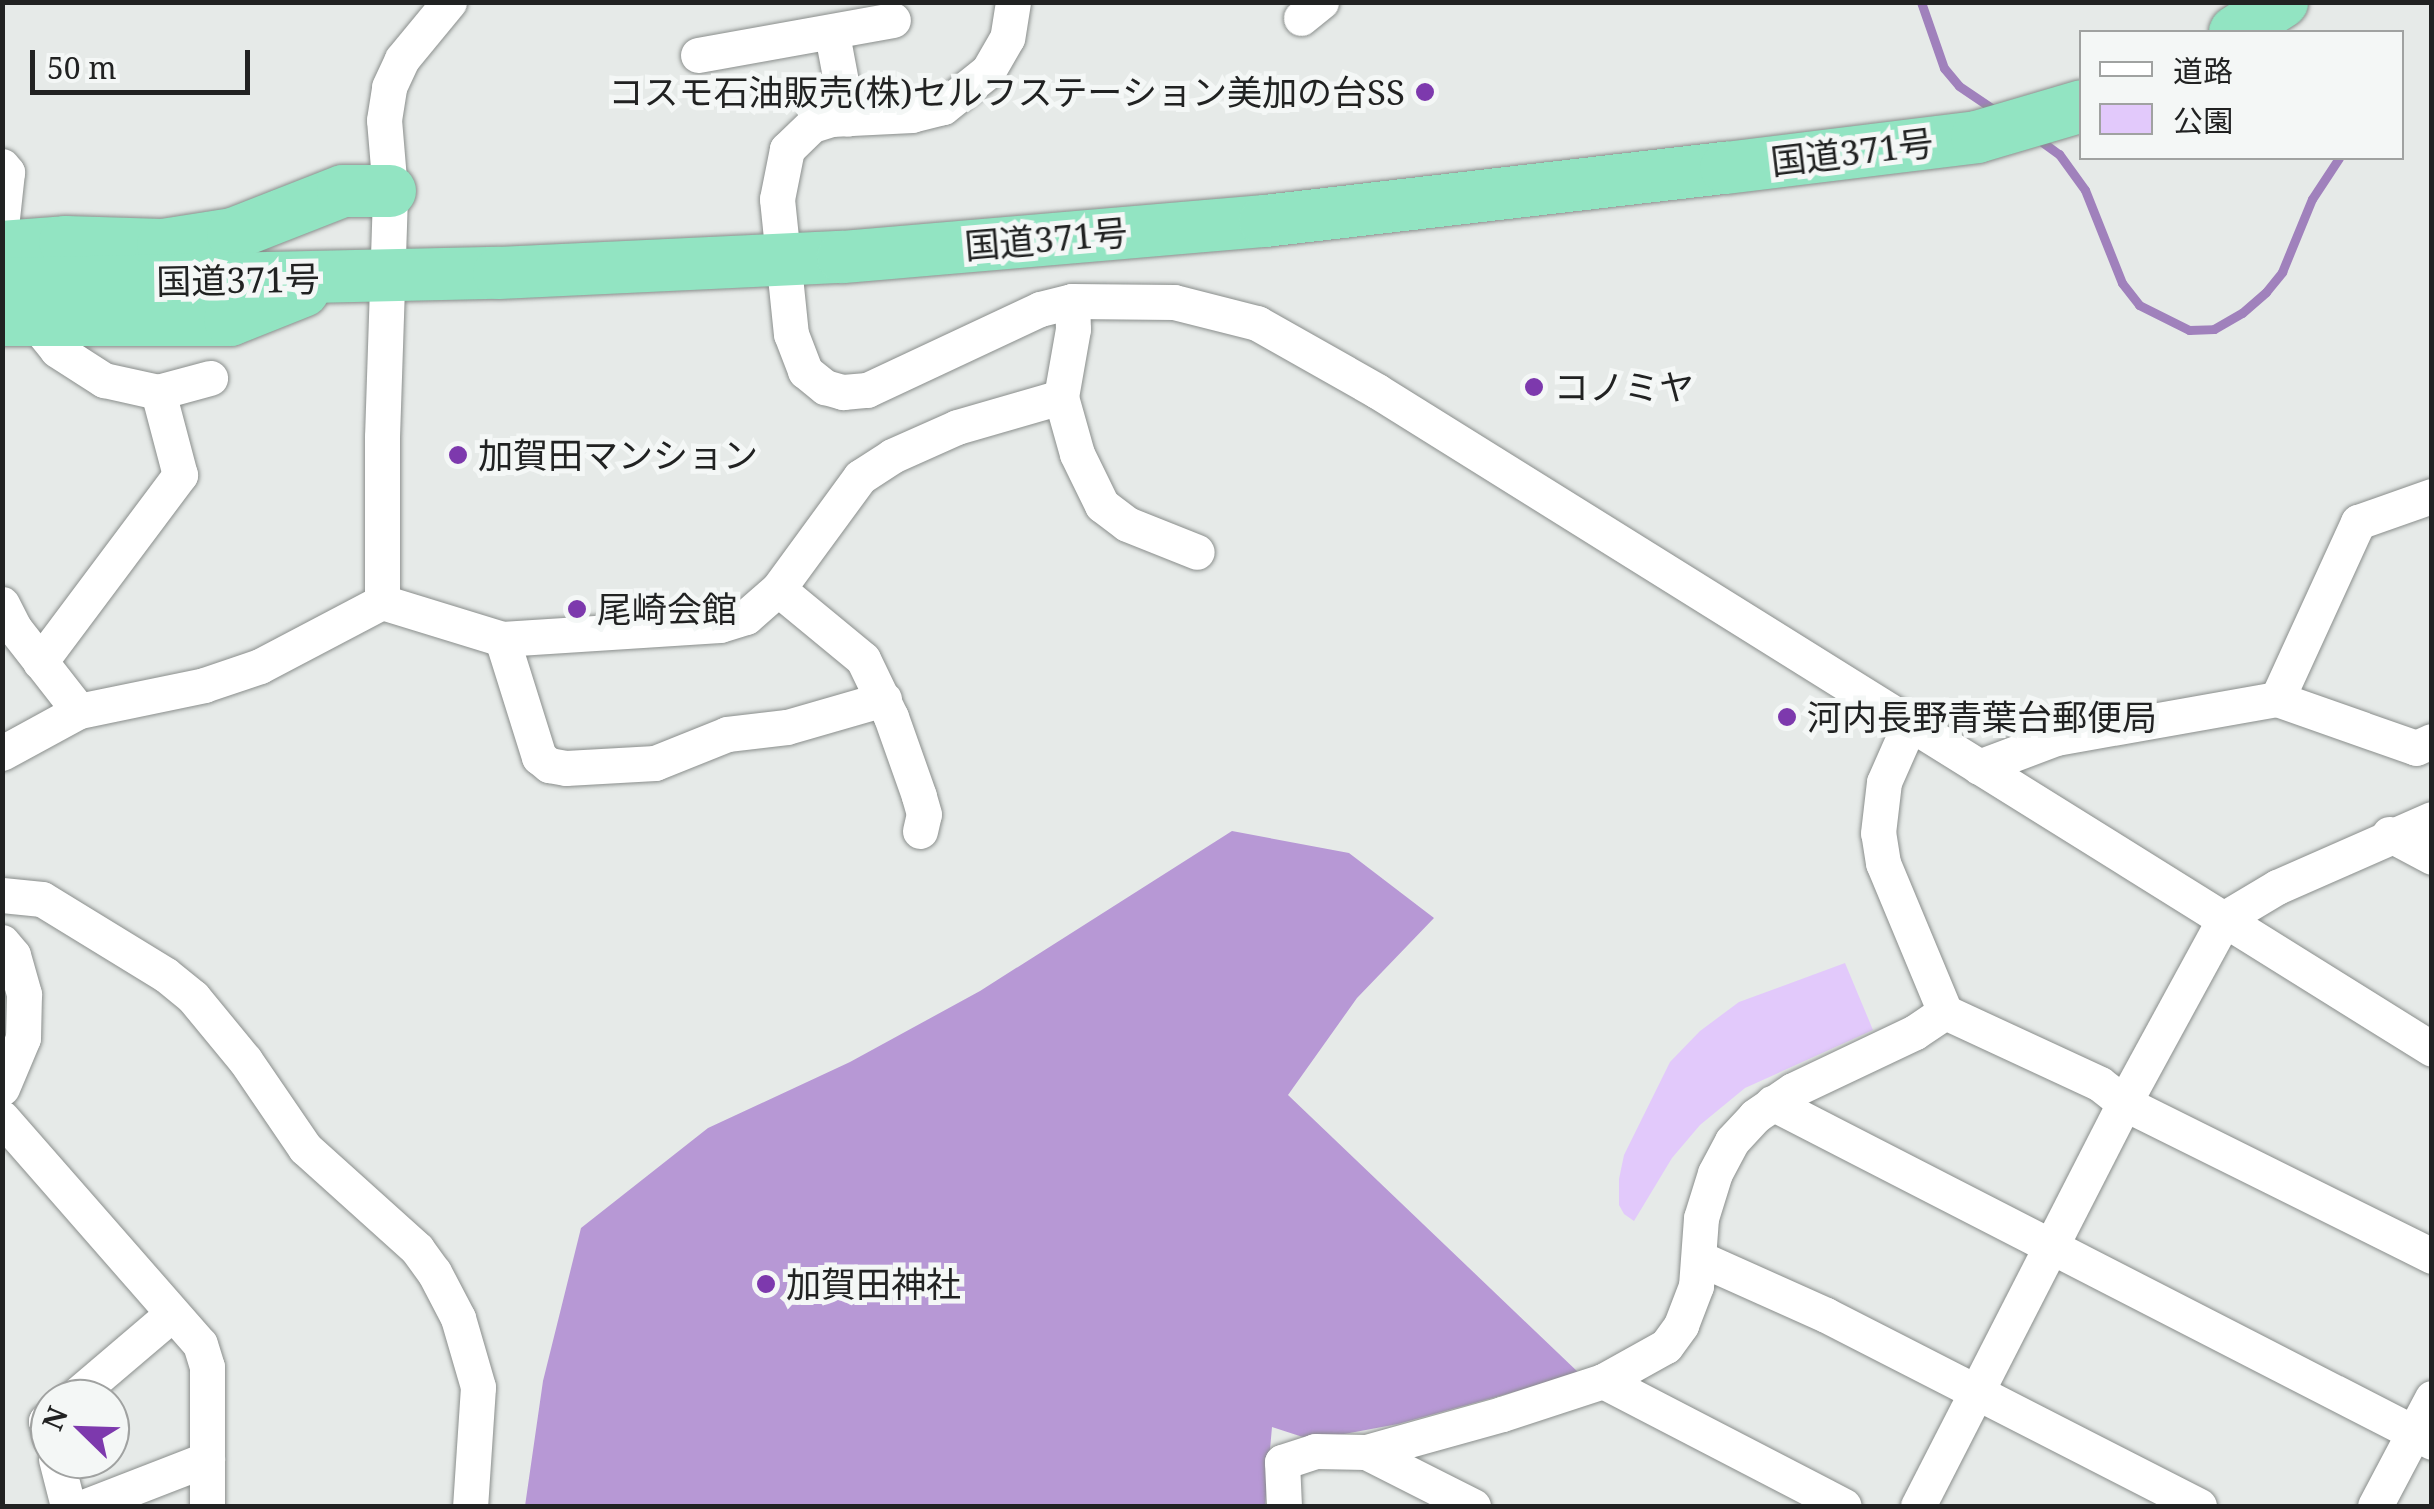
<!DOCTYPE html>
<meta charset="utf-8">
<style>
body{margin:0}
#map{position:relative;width:2434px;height:1509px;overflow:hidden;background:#e6eae8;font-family:"Noto Serif","Noto Sans JP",serif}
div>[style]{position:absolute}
.green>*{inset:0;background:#e2c9fb}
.forest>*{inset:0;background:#b798d5}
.stream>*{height:9px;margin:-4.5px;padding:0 4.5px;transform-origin:4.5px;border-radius:4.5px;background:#a081bc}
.roads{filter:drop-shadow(0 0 2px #8a8e8c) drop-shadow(0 0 2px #8a8e8c)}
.minor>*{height:35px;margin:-17.5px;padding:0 17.5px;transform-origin:17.5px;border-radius:17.5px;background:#fff}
.highway>*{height:52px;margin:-26px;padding:0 26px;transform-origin:26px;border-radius:26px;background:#92e4c2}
.dots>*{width:28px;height:28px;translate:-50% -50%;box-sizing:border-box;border:5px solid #f4f7f6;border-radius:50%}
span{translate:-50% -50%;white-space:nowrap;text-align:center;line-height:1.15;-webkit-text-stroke:10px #f4f7f6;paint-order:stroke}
.poi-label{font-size:35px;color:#212222}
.right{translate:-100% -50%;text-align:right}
.left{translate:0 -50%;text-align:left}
.street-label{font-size:35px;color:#212222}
.frame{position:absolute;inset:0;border:5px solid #212222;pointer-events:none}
.legend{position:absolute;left:2079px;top:30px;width:325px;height:130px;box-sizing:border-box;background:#f4f7f6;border:2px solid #a0a2a1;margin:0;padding:12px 18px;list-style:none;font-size:30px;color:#212222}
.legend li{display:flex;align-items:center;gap:20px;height:50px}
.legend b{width:50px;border:2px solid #a0a2a1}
.north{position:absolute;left:30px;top:1379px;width:100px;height:100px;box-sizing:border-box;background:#f4f7f6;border:2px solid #a0a2a1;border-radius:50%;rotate:293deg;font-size:28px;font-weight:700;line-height:40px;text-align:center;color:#212222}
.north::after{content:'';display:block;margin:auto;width:35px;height:45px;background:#7d39ad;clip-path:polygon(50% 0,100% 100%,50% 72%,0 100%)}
.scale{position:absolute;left:30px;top:50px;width:220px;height:45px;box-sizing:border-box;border:5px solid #212222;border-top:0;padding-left:12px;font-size:30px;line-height:35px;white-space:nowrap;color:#212222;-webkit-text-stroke:8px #f4f7f6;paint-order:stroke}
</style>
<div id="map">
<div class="green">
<i style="clip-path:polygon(1845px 963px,1873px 1030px,1745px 1088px,1700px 1125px,1672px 1158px,1634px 1221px,1624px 1214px,1619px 1205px,1619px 1179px,1624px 1155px,1670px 1062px,1700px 1031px,1739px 1002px)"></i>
</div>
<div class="forest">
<i style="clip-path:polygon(1232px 831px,1349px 853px,1434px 918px,1357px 998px,1288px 1095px,1580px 1374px,1398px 1424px,1312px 1440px,1272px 1427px,1265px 1506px,525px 1506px,543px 1381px,581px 1228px,708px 1128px,850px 1062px,980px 991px)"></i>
</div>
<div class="stream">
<i style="left:1921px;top:2px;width:70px;rotate:70.8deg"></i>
<i style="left:1944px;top:68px;width:23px;rotate:50deg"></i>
<i style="left:1959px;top:86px;width:45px;rotate:34deg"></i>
<i style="left:2038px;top:139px;width:26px;rotate:36deg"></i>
<i style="left:2059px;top:154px;width:44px;rotate:54.2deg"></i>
<i style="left:2085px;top:190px;width:100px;rotate:68.3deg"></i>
<i style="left:2122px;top:283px;width:28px;rotate:52deg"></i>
<i style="left:2139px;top:305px;width:56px;rotate:26.6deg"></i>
<i style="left:2189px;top:330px;width:25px;rotate:-2deg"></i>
<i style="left:2214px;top:329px;width:32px;rotate:-30deg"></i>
<i style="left:2242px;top:313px;width:32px;rotate:-41deg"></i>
<i style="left:2266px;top:292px;width:26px;rotate:-51deg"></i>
<i style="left:2282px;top:272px;width:79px;rotate:-67.7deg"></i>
<i style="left:2312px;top:199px;width:49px;rotate:-56.6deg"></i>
</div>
<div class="roads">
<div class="minor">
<i style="left:1013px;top:2px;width:36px;rotate:99deg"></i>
<i style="left:1007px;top:38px;width:38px;rotate:120deg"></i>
<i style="left:988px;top:71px;width:58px;rotate:141.3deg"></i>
<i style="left:943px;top:107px;width:32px;rotate:166deg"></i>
<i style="left:912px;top:115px;width:81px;rotate:177.2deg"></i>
<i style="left:831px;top:119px;width:20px;rotate:162deg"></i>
<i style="left:812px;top:125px;width:35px;rotate:136deg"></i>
<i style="left:787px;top:149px;width:51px;rotate:101.3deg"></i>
<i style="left:777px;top:199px;width:136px;rotate:84.1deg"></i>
<i style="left:791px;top:334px;width:40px;rotate:69deg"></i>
<i style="left:805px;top:371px;width:26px;rotate:39deg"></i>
<i style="left:825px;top:387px;width:19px;rotate:16deg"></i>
<i style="left:843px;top:392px;width:24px;rotate:-5deg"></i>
<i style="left:867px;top:390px;width:191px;rotate:-25.1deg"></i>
<i style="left:1040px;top:309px;width:33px;rotate:-14deg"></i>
<i style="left:1072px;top:301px;width:102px;rotate:0.6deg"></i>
<i style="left:1174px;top:302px;width:86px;rotate:14.2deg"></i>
<i style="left:1257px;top:323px;width:138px;rotate:29.5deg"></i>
<i style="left:1377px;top:391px;width:1243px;rotate:31.95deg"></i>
<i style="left:1301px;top:18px;width:26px;rotate:-39deg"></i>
<i style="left:832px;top:34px;width:86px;rotate:79.3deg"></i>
<i style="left:698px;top:55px;width:198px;rotate:-10.2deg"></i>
<i style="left:2px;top:166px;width:8px;rotate:50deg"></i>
<i style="left:7px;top:172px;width:46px;rotate:96.2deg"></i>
<i style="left:33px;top:320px;width:38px;rotate:51deg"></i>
<i style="left:57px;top:350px;width:56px;rotate:32.6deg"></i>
<i style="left:104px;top:380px;width:55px;rotate:12.5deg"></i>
<i style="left:158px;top:392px;width:54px;rotate:-15.1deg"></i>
<i style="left:1061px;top:397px;width:59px;rotate:74.3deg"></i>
<i style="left:1077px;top:454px;width:57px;rotate:63.9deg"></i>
<i style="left:1102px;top:505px;width:31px;rotate:37deg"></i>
<i style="left:1127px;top:524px;width:75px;rotate:21.8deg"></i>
<i style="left:382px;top:602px;width:126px;rotate:17.1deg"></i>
<i style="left:502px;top:639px;width:218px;rotate:-3.7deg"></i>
<i style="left:720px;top:625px;width:27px;rotate:-17deg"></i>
<i style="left:746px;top:617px;width:43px;rotate:-41.2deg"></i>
<i style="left:2px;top:604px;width:28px;rotate:63deg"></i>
<i style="left:15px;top:629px;width:104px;rotate:52deg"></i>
<i style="left:502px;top:639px;width:124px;rotate:72.6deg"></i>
<i style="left:539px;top:757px;width:13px;rotate:39deg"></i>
<i style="left:549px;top:765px;width:17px;rotate:10deg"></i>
<i style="left:566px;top:768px;width:89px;rotate:-3.2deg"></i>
<i style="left:655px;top:763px;width:78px;rotate:-21.9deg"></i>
<i style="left:727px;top:734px;width:60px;rotate:-6.7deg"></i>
<i style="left:787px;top:727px;width:101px;rotate:-16.1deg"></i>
<i style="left:40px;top:662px;width:234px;rotate:-53.2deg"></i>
<i style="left:180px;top:475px;width:86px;rotate:-104.8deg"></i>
<i style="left:2277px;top:699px;width:195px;rotate:-65.4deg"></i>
<i style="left:2358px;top:522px;width:78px;rotate:-19.4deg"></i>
<i style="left:2px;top:753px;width:88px;rotate:-28.6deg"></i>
<i style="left:79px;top:711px;width:128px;rotate:-11.7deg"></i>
<i style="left:204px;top:685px;width:59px;rotate:-18.7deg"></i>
<i style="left:260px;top:666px;width:138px;rotate:-27.7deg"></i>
<i style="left:382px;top:602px;width:165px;rotate:-90deg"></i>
<i style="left:382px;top:437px;width:246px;rotate:-88.1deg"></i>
<i style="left:390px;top:191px;width:71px;rotate:-94.8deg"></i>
<i style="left:384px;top:120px;width:33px;rotate:-81deg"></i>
<i style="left:389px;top:87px;width:31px;rotate:-65deg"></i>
<i style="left:402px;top:59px;width:74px;rotate:-50.5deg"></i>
<i style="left:1979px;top:767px;width:82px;rotate:-20.6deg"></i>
<i style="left:2056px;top:738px;width:224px;rotate:-10deg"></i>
<i style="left:2277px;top:699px;width:147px;rotate:19.4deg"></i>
<i style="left:2416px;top:748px;width:17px;rotate:-24deg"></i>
<i style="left:920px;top:831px;width:17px;rotate:-77deg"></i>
<i style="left:924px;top:814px;width:19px;rotate:-106deg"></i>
<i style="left:919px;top:796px;width:84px;rotate:-109.5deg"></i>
<i style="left:891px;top:717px;width:64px;rotate:-115.8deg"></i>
<i style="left:863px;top:659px;width:110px;rotate:-140.5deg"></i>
<i style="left:778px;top:589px;width:139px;rotate:-53.8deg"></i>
<i style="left:860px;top:477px;width:38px;rotate:-33deg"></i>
<i style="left:892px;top:456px;width:71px;rotate:-24deg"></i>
<i style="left:957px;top:427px;width:108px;rotate:-16.1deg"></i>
<i style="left:1061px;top:397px;width:69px;rotate:-80deg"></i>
<i style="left:1073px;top:329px;width:28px;rotate:-92deg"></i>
<i style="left:2389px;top:834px;width:49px;rotate:28.1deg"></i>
<i style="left:2px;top:895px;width:40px;rotate:5.7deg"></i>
<i style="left:42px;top:899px;width:145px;rotate:31.5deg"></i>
<i style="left:166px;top:975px;width:35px;rotate:39deg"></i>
<i style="left:193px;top:997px;width:82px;rotate:50.5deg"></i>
<i style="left:245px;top:1060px;width:107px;rotate:55.7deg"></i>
<i style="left:305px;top:1148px;width:151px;rotate:42deg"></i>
<i style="left:417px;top:1249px;width:29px;rotate:54deg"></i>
<i style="left:434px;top:1272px;width:52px;rotate:62.4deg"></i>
<i style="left:458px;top:1318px;width:72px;rotate:73.8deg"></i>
<i style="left:478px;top:1387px;width:119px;rotate:93.8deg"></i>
<i style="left:2px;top:942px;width:17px;rotate:50deg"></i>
<i style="left:13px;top:955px;width:41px;rotate:74.2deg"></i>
<i style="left:24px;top:994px;width:44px;rotate:91.3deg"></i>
<i style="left:23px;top:1038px;width:54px;rotate:112.8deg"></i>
<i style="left:1945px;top:1012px;width:171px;rotate:24.9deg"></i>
<i style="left:2100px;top:1084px;width:31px;rotate:38deg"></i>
<i style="left:2124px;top:1103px;width:344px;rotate:26.4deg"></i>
<i style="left:1772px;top:1103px;width:742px;rotate:27.19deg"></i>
<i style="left:2px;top:1118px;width:300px;rotate:48.8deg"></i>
<i style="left:200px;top:1344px;width:24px;rotate:73deg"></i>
<i style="left:207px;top:1367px;width:139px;rotate:90deg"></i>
<i style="left:1701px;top:1259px;width:137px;rotate:24.1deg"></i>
<i style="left:1826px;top:1315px;width:419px;rotate:27.1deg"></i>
<i style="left:1603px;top:1381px;width:271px;rotate:27.4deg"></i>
<i style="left:72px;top:1399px;width:131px;rotate:-40.4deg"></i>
<i style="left:50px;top:1418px;width:5px;rotate:143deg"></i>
<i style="left:46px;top:1421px;width:16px;rotate:76deg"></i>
<i style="left:1366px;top:1452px;width:120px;rotate:26.8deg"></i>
<i style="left:56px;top:1459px;width:49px;rotate:75.7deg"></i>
<i style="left:86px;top:1506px;width:130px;rotate:-21.2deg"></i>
<i style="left:1284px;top:1506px;width:44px;rotate:-92.6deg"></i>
<i style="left:1282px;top:1462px;width:35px;rotate:-18deg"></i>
<i style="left:1315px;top:1451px;width:51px;rotate:1.1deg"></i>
<i style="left:1366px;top:1452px;width:141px;rotate:-15.6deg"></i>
<i style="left:1502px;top:1414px;width:106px;rotate:-18.1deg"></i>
<i style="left:1603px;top:1381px;width:72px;rotate:-29.1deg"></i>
<i style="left:1666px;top:1346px;width:26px;rotate:-54deg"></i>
<i style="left:1681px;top:1325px;width:42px;rotate:-69deg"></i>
<i style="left:1696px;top:1286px;width:68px;rotate:-85.8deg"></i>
<i style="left:1701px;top:1218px;width:47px;rotate:-72.7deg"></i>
<i style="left:1715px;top:1173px;width:36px;rotate:-62deg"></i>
<i style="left:1732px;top:1141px;width:34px;rotate:-47deg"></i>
<i style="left:1755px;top:1116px;width:46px;rotate:-34.4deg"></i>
<i style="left:1793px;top:1090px;width:135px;rotate:-25.4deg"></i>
<i style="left:1915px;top:1032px;width:36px;rotate:-34deg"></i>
<i style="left:1945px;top:1012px;width:161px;rotate:-112.6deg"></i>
<i style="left:1883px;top:863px;width:30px;rotate:-99deg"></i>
<i style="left:1878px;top:833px;width:51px;rotate:-83.3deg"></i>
<i style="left:1884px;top:782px;width:64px;rotate:-66.2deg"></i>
<i style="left:1918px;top:1506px;width:453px;rotate:-62.9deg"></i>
<i style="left:2124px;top:1103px;width:211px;rotate:-61.4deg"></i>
<i style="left:2225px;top:918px;width:61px;rotate:-30.8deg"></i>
<i style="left:2277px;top:887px;width:169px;rotate:-23.7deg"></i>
<i style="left:2375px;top:1506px;width:122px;rotate:-62.2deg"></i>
</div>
<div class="highway">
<i style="left:2235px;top:32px;width:56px;rotate:-32.6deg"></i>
<i style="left:2px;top:247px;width:63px;rotate:-4.5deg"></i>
<i style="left:65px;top:242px;width:98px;rotate:1.8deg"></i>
<i style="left:163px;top:245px;width:71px;rotate:-8.9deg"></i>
<i style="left:233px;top:234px;width:118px;rotate:-21.4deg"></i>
<i style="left:343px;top:191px;width:47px"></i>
<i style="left:2px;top:284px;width:497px;rotate:-1.3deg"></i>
<i style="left:499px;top:273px;width:344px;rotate:-2.7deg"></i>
<i style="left:843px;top:257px;width:424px;rotate:-4.9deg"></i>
<i style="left:1265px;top:221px;width:464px;rotate:-6.6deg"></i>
<i style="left:1726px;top:168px;width:253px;rotate:-7deg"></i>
<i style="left:1977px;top:137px;width:109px;rotate:-16.4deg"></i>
<i style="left:2px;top:320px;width:228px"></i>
<i style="left:230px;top:320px;width:79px;rotate:-21.7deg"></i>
</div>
</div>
<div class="dots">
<i style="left:1425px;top:92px;background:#7d39ad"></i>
<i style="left:1534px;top:387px;background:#7d39ad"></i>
<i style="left:458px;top:455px;background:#7d39ad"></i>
<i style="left:577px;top:609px;background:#7d39ad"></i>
<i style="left:1787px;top:717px;background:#7d39ad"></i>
<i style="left:766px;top:1284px;background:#7d39ad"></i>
</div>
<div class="poi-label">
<span class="right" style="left:1405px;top:92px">コスモ石油販売(株)セルフステーション美加の台SS</span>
<span class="left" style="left:1554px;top:387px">コノミヤ</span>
<span class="left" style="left:478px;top:455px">加賀田マンション</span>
<span class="left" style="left:597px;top:609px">尾崎会館</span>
<span class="left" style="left:1807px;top:717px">河内長野青葉台郵便局</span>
<span class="left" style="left:786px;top:1284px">加賀田神社</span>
</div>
<div class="street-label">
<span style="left:1852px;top:152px;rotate:-7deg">国道371号</span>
<span style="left:1046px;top:239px;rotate:-5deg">国道371号</span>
<span style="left:238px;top:280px;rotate:-1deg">国道371号</span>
</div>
<div class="frame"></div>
<ul class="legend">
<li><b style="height:12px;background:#fff"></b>道路</li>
<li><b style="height:28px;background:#e2c9fb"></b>公園</li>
</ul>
<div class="north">N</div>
<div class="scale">50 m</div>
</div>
